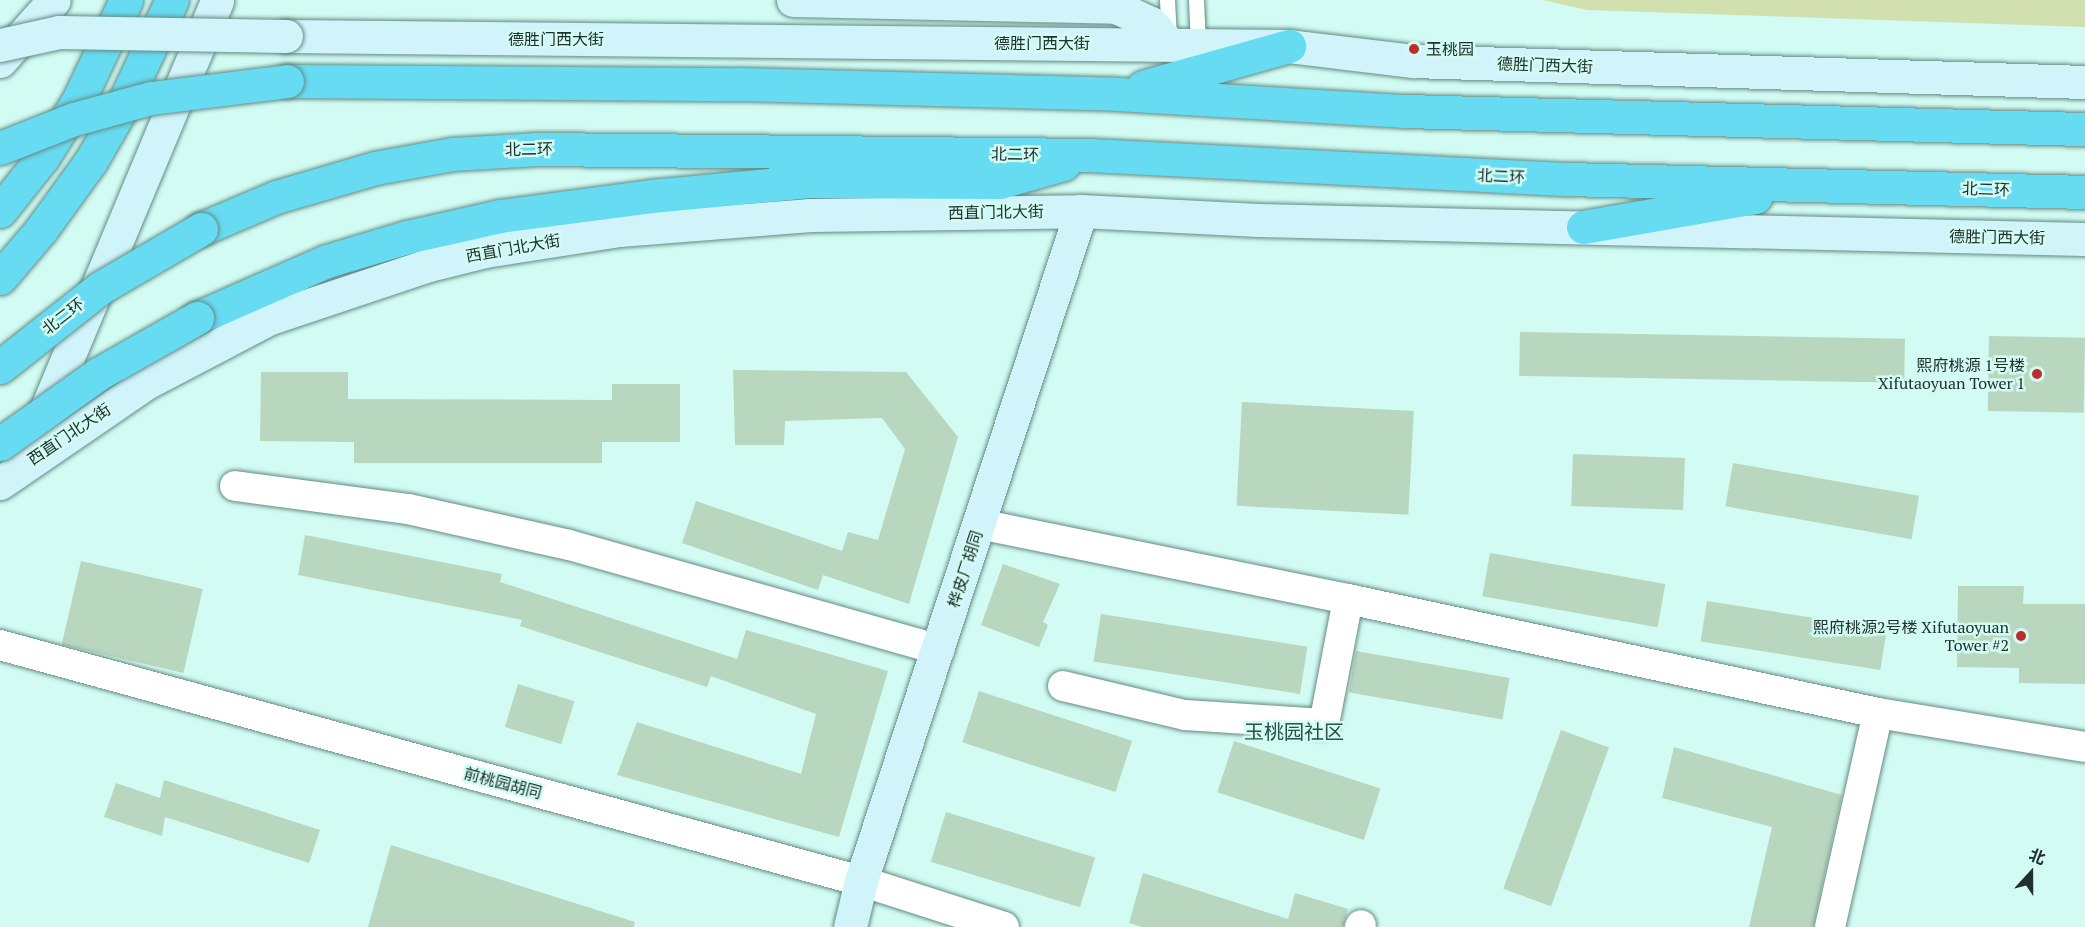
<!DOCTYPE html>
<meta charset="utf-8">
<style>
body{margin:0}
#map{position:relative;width:2085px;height:927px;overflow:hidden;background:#d2fcf3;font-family:"PT Serif","Noto Sans SC",serif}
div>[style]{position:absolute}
.green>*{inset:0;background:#d2dfaf}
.building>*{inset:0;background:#b9d6be;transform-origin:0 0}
.roads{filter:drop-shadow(0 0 2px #648b83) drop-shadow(0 0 2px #648b83)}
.lane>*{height:15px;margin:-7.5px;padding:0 7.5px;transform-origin:7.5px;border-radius:7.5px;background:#fff}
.street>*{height:30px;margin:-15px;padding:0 15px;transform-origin:15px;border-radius:15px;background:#fff}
.secondary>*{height:33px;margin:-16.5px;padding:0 16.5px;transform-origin:16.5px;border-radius:16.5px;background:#d1f4fb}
.highway>*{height:33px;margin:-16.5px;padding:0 16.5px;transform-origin:16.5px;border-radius:16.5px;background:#66dbf2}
.bridges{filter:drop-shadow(0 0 2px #648b83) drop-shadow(0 0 2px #648b83)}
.secondary-bridge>*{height:33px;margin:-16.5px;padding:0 16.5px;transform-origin:16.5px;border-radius:16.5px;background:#d1f4fb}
.highway-bridge>*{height:33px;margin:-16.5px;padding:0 16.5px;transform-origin:16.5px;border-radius:16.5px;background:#66dbf2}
.dots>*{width:16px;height:16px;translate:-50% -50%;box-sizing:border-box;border:3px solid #d2fcf3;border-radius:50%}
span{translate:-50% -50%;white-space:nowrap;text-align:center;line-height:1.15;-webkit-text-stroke:5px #d2fcf3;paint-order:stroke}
.street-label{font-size:16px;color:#20302d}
.poi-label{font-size:16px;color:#20302d}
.left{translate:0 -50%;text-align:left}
.right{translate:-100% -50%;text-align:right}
.quarter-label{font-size:20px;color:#2c514a}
.north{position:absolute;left:2001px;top:843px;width:60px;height:60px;-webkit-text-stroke:4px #d2fcf3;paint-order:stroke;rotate:21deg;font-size:16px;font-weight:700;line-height:24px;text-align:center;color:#20302d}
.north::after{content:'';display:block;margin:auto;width:21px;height:27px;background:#20302d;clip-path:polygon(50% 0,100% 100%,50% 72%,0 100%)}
</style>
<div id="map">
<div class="green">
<i style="clip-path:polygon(1543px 0,2085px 0,2085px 27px,1587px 10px)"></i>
</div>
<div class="building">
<i style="left:1520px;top:332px;width:385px;height:44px;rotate:1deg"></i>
<i style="left:1989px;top:336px;width:96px;height:75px;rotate:1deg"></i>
<i style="clip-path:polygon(733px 370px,906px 372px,958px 437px,909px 604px,823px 575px,818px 590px,682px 543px,696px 501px,842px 551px,848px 532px,878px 540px,905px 449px,882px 418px,785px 421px,784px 445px,735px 445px)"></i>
<i style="clip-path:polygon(261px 372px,348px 372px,348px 399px,612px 400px,612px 384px,680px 384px,680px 442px,602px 442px,602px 463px,354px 463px,354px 442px,260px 441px)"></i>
<i style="left:1242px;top:402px;width:172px;height:104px;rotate:3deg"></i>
<i style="left:1573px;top:454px;width:112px;height:52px;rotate:2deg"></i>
<i style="left:1733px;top:463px;width:189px;height:44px;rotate:10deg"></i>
<i style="clip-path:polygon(305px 535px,502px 574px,500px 582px,737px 659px,746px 630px,888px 671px,839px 837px,617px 775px,637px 722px,801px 774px,816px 714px,711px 676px,707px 687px,520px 626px,522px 620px,298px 575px)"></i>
<i style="left:1490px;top:553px;width:178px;height:44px;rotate:10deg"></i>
<i style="left:81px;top:561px;width:125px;height:86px;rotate:13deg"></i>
<i style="clip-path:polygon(1003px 564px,1060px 584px,1043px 622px,1048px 625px,1039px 647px,981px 625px)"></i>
<i style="clip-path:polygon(1958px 586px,2024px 586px,2023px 604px,2085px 604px,2085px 684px,2019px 683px,2019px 668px,1957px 667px)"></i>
<i style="left:1707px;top:601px;width:182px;height:41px;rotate:9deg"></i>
<i style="left:1101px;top:614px;width:209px;height:48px;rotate:9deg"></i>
<i style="left:1356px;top:651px;width:156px;height:42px;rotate:10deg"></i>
<i style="left:518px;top:684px;width:59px;height:45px;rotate:17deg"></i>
<i style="left:979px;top:691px;width:161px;height:54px;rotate:18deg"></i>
<i style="left:1561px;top:730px;width:51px;height:169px;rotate:20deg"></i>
<i style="left:1234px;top:741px;width:154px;height:54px;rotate:18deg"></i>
<i style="clip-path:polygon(1674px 747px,1842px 795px,1813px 927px,1749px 927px,1772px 827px,1662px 798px)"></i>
<i style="clip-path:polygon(164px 780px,320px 830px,309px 863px,165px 817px,162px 836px,104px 817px,116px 783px,160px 798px)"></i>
<i style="left:946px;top:812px;width:156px;height:52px;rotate:17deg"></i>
<i style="clip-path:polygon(391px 845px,635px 922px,634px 927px,368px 927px)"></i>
<i style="clip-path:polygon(1143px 873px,1288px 919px,1295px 893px,1348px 909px,1343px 927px,1142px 927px,1129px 923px)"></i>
</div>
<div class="roads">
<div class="lane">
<i style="left:1167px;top:0;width:36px;rotate:87deg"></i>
<i style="left:1196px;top:0;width:44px;rotate:87.4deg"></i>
</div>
<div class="street">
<i style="left:235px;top:486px;width:175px;rotate:7.6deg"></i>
<i style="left:408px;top:509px;width:165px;rotate:12.6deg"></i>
<i style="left:569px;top:545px;width:385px;rotate:15.8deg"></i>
<i style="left:979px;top:524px;width:377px;rotate:11.5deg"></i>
<i style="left:1348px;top:599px;width:542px;rotate:12.14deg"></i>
<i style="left:1878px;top:713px;width:210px;rotate:9.3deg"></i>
<i style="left:0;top:645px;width:893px;rotate:15.33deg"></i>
<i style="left:861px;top:881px;width:150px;rotate:17.8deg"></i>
<i style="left:1063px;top:686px;width:125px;rotate:13.4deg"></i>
<i style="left:1185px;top:715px;width:139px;rotate:3.7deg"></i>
<i style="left:1324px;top:724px;width:127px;rotate:-79.1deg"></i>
<i style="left:1360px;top:927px;width:2px;rotate:-63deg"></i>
<i style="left:1830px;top:927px;width:219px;rotate:-77.4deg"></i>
</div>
<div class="secondary">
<i style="left:793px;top:0;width:323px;rotate:1.2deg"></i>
<i style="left:1116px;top:7px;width:38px;rotate:25deg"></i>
<i style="left:1151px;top:23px;width:28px;rotate:49deg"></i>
<i style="left:286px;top:36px;width:1003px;rotate:0.57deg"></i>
<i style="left:1289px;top:46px;width:125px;rotate:6.9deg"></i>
<i style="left:1413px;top:61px;width:672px;rotate:1.79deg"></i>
<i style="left:0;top:61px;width:81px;rotate:-48.5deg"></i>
<i style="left:40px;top:424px;width:459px;rotate:-67.3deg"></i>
<i style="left:0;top:483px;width:177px;rotate:-34.4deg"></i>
<i style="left:146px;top:383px;width:140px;rotate:-27.7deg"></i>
<i style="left:270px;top:318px;width:163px;rotate:-18.5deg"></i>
<i style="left:425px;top:266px;width:62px;rotate:-14deg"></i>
<i style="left:485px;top:251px;width:136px;rotate:-8.9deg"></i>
<i style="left:619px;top:230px;width:192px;rotate:-4.5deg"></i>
<i style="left:810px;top:215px;width:271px;rotate:-0.8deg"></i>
<i style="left:1081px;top:211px;width:177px;rotate:2.9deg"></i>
<i style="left:1258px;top:220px;width:827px;rotate:1.32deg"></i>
<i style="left:850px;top:927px;width:47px;rotate:-76.6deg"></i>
<i style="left:861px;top:881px;width:705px;rotate:-71.82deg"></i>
</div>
<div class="highway">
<i style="left:287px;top:81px;width:453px;rotate:0.4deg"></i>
<i style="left:740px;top:84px;width:377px;rotate:1.5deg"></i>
<i style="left:1117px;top:94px;width:289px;rotate:3.4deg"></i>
<i style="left:1405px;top:111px;width:680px;rotate:1.52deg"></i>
<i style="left:1143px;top:87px;width:152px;rotate:-15.7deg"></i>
<i style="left:0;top:211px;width:69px;rotate:-51.5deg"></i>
<i style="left:43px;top:157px;width:66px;rotate:-58deg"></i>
<i style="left:78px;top:101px;width:112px;rotate:-64.6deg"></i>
<i style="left:1583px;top:227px;width:175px;rotate:-9.9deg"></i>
<i style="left:201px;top:229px;width:82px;rotate:-23.1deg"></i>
<i style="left:276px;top:197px;width:103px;rotate:-16.3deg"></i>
<i style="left:375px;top:168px;width:79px;rotate:-10.2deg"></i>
<i style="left:453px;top:154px;width:84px;rotate:-3.4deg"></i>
<i style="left:537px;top:149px;width:554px;rotate:0.62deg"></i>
<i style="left:1091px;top:155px;width:476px;rotate:2.9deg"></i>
<i style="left:1566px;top:179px;width:519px;rotate:1.43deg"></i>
<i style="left:0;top:278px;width:63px;rotate:-49.5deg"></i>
<i style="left:41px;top:230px;width:85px;rotate:-54.1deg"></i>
<i style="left:91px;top:161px;width:62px;rotate:-60.1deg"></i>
<i style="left:122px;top:107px;width:118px;rotate:-65deg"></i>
<i style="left:197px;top:318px;width:142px;rotate:-23.7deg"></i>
<i style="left:327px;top:261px;width:84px;rotate:-16.7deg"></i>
<i style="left:407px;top:237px;width:95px;rotate:-12.7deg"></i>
<i style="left:500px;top:216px;width:152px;rotate:-7.5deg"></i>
<i style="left:651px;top:196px;width:161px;rotate:-5.4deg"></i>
<i style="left:811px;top:181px;width:189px;rotate:0.3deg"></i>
<i style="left:1000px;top:182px;width:66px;rotate:-15.7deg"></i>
</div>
</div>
<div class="bridges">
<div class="secondary-bridge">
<i style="left:0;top:45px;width:60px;rotate:-12.4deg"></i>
<i style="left:59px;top:32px;width:227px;rotate:1deg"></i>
</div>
<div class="highway-bridge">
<i style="left:0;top:148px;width:79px;rotate:-21.4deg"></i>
<i style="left:74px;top:119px;width:80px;rotate:-15.3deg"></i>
<i style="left:151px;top:98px;width:137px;rotate:-7.1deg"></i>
<i style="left:0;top:367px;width:127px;rotate:-38.3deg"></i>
<i style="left:100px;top:288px;width:117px;rotate:-30.3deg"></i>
<i style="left:0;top:444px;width:120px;rotate:-35.5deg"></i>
<i style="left:98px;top:374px;width:114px;rotate:-29.5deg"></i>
</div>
</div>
<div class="dots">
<i style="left:1414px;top:49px;background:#bc2e2a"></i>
<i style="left:2037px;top:374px;background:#bc2e2a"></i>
<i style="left:2021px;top:636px;background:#bc2e2a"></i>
</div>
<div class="street-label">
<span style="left:556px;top:39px">德胜门西大街</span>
<span style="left:1042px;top:43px">德胜门西大街</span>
<span style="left:1545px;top:65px;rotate:2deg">德胜门西大街</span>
<span style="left:529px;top:149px;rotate:-1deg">北二环</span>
<span style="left:1015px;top:154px;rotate:1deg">北二环</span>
<span style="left:1501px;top:176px;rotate:3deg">北二环</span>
<span style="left:1986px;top:189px;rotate:2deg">北二环</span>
<span style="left:996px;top:212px;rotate:-1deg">西直门北大街</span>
<span style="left:1997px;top:237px;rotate:1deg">德胜门西大街</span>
<span style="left:513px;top:248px;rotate:-10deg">西直门北大街</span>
<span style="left:63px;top:316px;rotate:-38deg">北二环</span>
<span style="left:69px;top:434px;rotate:-34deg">西直门北大街</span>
<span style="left:965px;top:569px;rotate:-72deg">桦皮厂胡同</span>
<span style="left:503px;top:783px;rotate:15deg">前桃园胡同</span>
</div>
<div class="poi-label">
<span class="left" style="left:1426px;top:49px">玉桃园</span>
<span class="right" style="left:2025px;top:374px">熙府桃源 1号楼<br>Xifutaoyuan Tower 1</span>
<span class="right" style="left:2009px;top:636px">熙府桃源2号楼 Xifutaoyuan<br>Tower #2</span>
</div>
<div class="quarter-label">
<span style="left:1294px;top:731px">玉桃园社区</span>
</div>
<div class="north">北</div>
</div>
